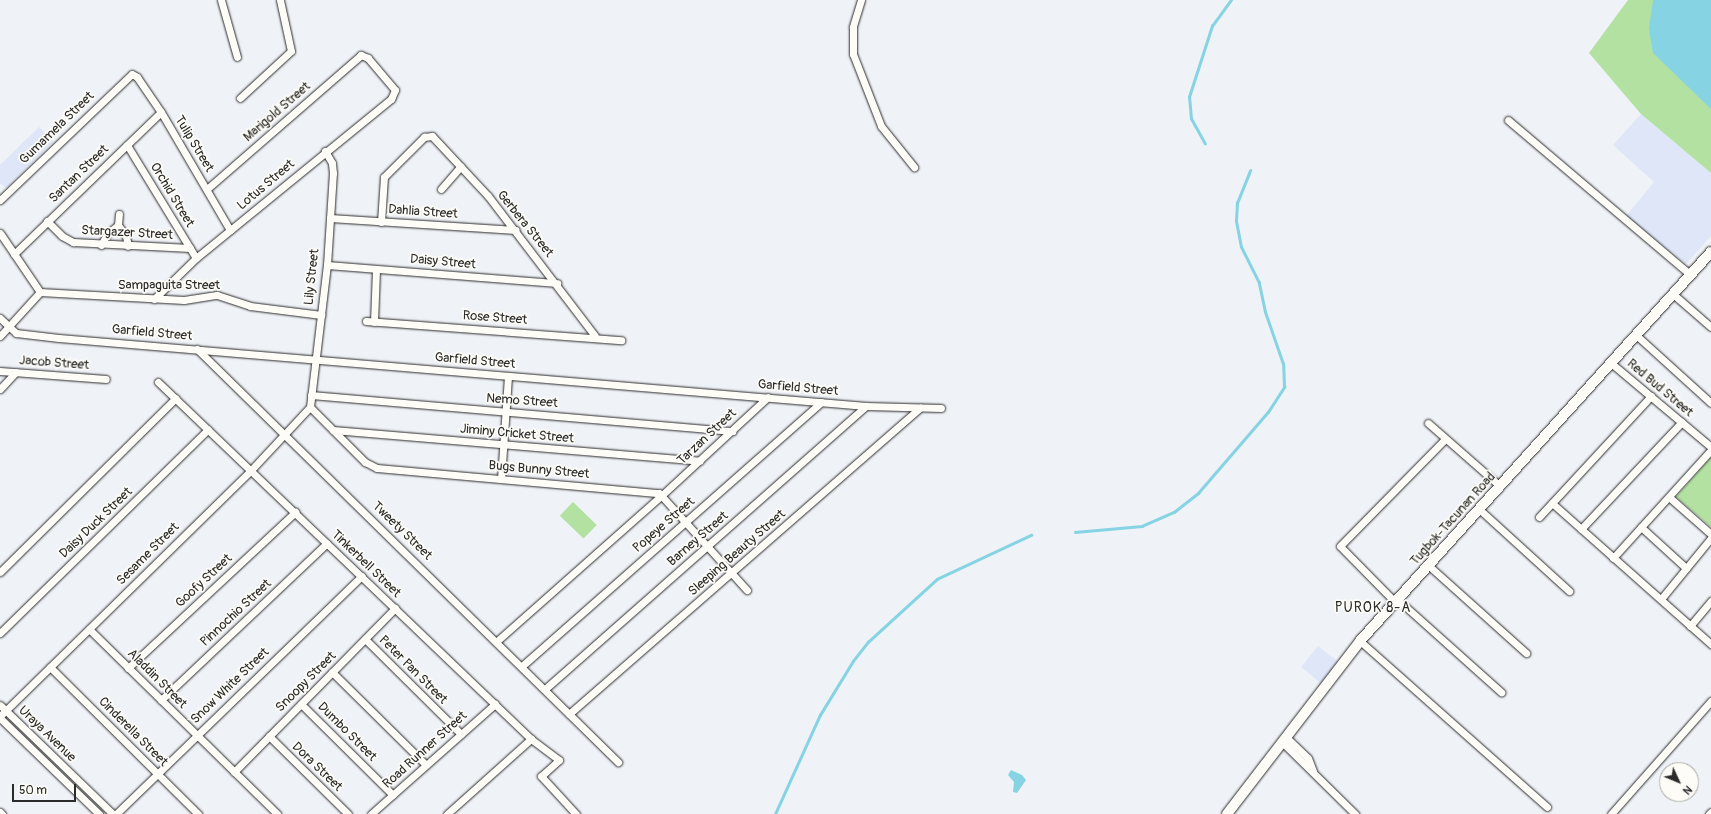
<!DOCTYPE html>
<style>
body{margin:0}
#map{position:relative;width:1711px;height:814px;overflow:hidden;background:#eff2f7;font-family:Pangolin,sans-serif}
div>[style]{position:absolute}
.built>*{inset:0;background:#dee6f8;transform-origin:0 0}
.green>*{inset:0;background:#b2e1a1;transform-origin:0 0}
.water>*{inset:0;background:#85d3e3}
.stream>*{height:2.5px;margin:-1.25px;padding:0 1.25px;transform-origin:1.25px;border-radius:1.25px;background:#85d3e3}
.roads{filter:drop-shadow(0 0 1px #2b2b2b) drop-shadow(0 0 1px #2b2b2b)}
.street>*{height:7px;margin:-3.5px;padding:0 3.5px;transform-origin:3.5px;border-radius:3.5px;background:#fdfcf7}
.secondary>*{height:10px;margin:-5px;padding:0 5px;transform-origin:5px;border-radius:5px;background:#fdfcf7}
span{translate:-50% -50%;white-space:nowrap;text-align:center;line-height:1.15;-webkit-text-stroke:3.5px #fdfcf7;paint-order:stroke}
.street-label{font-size:13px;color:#2b2b2b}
.neighbourhood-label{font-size:14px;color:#2b2b2b;letter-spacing:1px}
.north{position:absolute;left:1659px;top:762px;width:40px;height:40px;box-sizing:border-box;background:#fdfcf7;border:1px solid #a9a8a5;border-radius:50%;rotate:134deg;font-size:11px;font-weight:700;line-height:16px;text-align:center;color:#2b2b2b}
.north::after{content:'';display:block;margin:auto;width:14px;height:18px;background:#2b2b2b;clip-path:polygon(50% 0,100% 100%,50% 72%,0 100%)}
.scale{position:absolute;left:12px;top:784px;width:64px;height:18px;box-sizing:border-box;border:2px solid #2b2b2b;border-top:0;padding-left:5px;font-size:12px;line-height:14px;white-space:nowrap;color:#2b2b2b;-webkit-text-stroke:3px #fdfcf7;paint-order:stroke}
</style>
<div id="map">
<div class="built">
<i style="clip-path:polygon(1641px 114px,1711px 173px,1711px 236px,1686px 264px,1626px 216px,1654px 182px,1613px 145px)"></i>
<i style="clip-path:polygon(39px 127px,53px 142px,6px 188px,0 183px,0 165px)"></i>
<i style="left:1318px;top:646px;width:26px;height:27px;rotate:39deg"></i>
</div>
<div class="green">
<i style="clip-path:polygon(1628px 0,1711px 0,1711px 173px,1641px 114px,1589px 53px)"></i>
<i style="clip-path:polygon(1711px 457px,1711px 527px,1676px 497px)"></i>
<i style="left:573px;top:502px;width:33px;height:19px;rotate:44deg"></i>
</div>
<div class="water">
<i style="clip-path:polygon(1653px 0,1711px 0,1711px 109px,1653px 53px,1649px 29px)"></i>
<i style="clip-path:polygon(1011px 770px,1022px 775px,1026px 780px,1017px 793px,1013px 792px,1014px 782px,1008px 775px)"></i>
</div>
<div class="stream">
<i style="left:1205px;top:144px;width:29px;rotate:-119deg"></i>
<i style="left:1191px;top:119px;width:22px;rotate:-95deg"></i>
<i style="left:1189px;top:97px;width:75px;rotate:-72.1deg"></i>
<i style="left:1212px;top:26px;width:32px;rotate:-54deg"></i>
<i style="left:1075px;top:532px;width:67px;rotate:-5.1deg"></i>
<i style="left:1142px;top:526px;width:35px;rotate:-24deg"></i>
<i style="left:1174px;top:512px;width:31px;rotate:-38deg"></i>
<i style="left:1198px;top:493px;width:107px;rotate:-49.2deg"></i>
<i style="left:1268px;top:412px;width:30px;rotate:-57deg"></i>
<i style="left:1284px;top:387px;width:23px;rotate:-92deg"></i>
<i style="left:1283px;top:364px;width:55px;rotate:-109.1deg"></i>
<i style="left:1265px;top:312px;width:30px;rotate:-102deg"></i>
<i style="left:1259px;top:283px;width:40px;rotate:-116.6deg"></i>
<i style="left:1241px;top:247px;width:26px;rotate:-101deg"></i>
<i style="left:1236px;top:221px;width:18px;rotate:-87deg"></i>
<i style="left:1237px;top:203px;width:35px;rotate:-68deg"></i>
<i style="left:775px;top:814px;width:109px;rotate:-65.6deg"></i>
<i style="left:820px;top:715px;width:63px;rotate:-58.6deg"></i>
<i style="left:853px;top:661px;width:24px;rotate:-52deg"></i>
<i style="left:868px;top:642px;width:93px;rotate:-42.4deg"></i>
<i style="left:937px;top:579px;width:104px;rotate:-25.1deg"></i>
</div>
<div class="roads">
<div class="street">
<i style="left:221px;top:0;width:59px;rotate:74.3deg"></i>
<i style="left:861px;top:0;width:28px;rotate:107deg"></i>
<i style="left:853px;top:27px;width:27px;rotate:90deg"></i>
<i style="left:853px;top:54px;width:77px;rotate:68.7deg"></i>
<i style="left:881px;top:126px;width:53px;rotate:51.2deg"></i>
<i style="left:240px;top:98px;width:69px;rotate:-42.7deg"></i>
<i style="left:291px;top:51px;width:52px;rotate:-102.2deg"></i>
<i style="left:1508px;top:120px;width:240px;rotate:40.3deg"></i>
<i style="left:127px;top:145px;width:132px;rotate:58.6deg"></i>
<i style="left:441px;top:189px;width:30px;rotate:-49deg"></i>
<i style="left:0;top:200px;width:182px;rotate:-43.7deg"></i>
<i style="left:132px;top:74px;width:6px;rotate:31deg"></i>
<i style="left:137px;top:77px;width:42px;rotate:55.6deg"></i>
<i style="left:161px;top:112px;width:137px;rotate:59.7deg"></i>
<i style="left:330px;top:218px;width:186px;rotate:3.7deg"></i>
<i style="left:47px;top:221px;width:21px;rotate:45deg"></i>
<i style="left:62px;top:236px;width:13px;rotate:29deg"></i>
<i style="left:73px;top:242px;width:117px;rotate:2.9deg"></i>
<i style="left:381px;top:222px;width:45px;rotate:-86.2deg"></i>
<i style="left:384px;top:177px;width:57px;rotate:-45deg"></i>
<i style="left:424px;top:137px;width:8px;rotate:-7deg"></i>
<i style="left:432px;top:136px;width:82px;rotate:47deg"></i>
<i style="left:488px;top:196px;width:176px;rotate:52.6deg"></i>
<i style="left:118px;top:225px;width:11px;rotate:-85deg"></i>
<i style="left:0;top:233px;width:71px;rotate:55.9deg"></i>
<i style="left:101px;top:245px;width:13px;rotate:-61deg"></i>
<i style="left:107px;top:234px;width:14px;rotate:-39deg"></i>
<i style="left:118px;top:225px;width:14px;rotate:54deg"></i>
<i style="left:126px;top:236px;width:10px;rotate:79deg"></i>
<i style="left:14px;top:254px;width:204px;rotate:-44deg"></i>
<i style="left:327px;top:265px;width:231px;rotate:4.5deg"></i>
<i style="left:40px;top:292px;width:144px;rotate:3.2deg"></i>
<i style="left:184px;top:300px;width:33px;rotate:-9deg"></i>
<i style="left:217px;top:295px;width:35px;rotate:18deg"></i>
<i style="left:250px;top:306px;width:72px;rotate:7.2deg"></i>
<i style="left:1673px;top:294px;width:50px;rotate:41deg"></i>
<i style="left:154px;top:299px;width:59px;rotate:-44.3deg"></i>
<i style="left:196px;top:258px;width:252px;rotate:-39.2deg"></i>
<i style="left:391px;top:99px;width:10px;rotate:-66deg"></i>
<i style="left:395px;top:90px;width:42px;rotate:-130.2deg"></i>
<i style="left:368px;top:58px;width:8px;rotate:-157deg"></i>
<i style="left:361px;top:55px;width:204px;rotate:139deg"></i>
<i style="left:0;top:318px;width:22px;rotate:43deg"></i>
<i style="left:16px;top:333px;width:43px;rotate:6.6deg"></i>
<i style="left:59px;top:338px;width:810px;rotate:4.82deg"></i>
<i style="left:866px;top:406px;width:75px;rotate:1.5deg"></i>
<i style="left:366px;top:321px;width:256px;rotate:4.3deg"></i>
<i style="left:374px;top:322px;width:53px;rotate:-87.8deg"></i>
<i style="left:1636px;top:335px;width:101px;rotate:42.2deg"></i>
<i style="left:0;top:336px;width:59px;rotate:-47.7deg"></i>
<i style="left:197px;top:349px;width:590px;rotate:44.45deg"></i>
<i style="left:1611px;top:363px;width:131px;rotate:40deg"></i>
<i style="left:0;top:371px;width:106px;rotate:4.3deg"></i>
<i style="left:158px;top:382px;width:516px;rotate:43.74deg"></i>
<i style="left:531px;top:739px;width:35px;rotate:37deg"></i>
<i style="left:559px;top:760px;width:24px;rotate:138deg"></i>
<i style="left:541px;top:776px;width:52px;rotate:47.4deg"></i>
<i style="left:0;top:389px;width:23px;rotate:-47deg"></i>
<i style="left:311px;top:395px;width:423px;rotate:4.9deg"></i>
<i style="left:310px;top:407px;width:78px;rotate:45deg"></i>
<i style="left:365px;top:462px;width:13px;rotate:27deg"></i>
<i style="left:377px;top:468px;width:283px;rotate:5.1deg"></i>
<i style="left:659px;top:493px;width:131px;rotate:47.8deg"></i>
<i style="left:310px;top:407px;width:143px;rotate:-83.2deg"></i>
<i style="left:327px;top:265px;width:92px;rotate:-86.3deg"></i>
<i style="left:333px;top:173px;width:10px;rotate:-96deg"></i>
<i style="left:332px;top:163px;width:14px;rotate:-120deg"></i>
<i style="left:1428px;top:423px;width:96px;rotate:41.2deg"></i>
<i style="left:333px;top:430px;width:368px;rotate:4.8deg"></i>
<i style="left:501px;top:479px;width:103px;rotate:-86.1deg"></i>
<i style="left:1669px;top:497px;width:56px;rotate:41.4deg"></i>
<i style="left:1552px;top:503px;width:213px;rotate:41.6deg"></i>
<i style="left:1479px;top:509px;width:122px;rotate:42.3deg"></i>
<i style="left:1539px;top:517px;width:165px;rotate:-47.2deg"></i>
<i style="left:1641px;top:527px;width:61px;rotate:42.3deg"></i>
<i style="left:1581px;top:529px;width:147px;rotate:-46.7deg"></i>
<i style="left:1613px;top:558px;width:146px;rotate:-47.8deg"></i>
<i style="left:1428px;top:565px;width:132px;rotate:41.9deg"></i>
<i style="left:0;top:572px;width:247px;rotate:-44.7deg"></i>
<i style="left:1397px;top:599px;width:140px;rotate:41.8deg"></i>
<i style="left:1661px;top:599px;width:79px;rotate:-50.7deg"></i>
<i style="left:1395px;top:602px;width:78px;rotate:-134.5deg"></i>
<i style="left:1340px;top:546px;width:150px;rotate:-45.5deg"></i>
<i style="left:1690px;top:626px;width:33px;rotate:-50deg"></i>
<i style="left:89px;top:629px;width:264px;rotate:44.5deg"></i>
<i style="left:0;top:633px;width:291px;rotate:-44.4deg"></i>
<i style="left:365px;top:639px;width:135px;rotate:44.7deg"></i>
<i style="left:497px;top:641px;width:220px;rotate:-41.5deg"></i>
<i style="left:662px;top:495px;width:144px;rotate:-42.8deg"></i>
<i style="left:1360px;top:641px;width:250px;rotate:41.6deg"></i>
<i style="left:522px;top:666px;width:399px;rotate:-41.4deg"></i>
<i style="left:50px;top:667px;width:209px;rotate:44.8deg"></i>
<i style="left:128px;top:668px;width:229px;rotate:-43deg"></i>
<i style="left:332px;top:672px;width:132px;rotate:44.7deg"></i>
<i style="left:545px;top:689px;width:428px;rotate:-41.4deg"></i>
<i style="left:161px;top:700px;width:228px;rotate:-43.4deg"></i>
<i style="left:301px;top:704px;width:129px;rotate:44.7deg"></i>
<i style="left:0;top:705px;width:157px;rotate:44deg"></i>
<i style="left:569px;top:714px;width:466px;rotate:-41.1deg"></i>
<i style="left:0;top:716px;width:351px;rotate:-44.4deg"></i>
<i style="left:251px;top:470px;width:86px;rotate:-46.9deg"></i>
<i style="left:0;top:718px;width:138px;rotate:44.1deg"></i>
<i style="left:269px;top:736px;width:111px;rotate:44.6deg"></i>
<i style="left:1286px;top:737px;width:30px;rotate:44deg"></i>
<i style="left:1308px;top:758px;width:14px;rotate:69deg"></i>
<i style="left:1282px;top:742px;width:103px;rotate:44.6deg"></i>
<i style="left:234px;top:772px;width:230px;rotate:-45.5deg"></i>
<i style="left:0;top:812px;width:3px;rotate:45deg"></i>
<i style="left:116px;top:814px;width:342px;rotate:-44.1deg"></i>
<i style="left:371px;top:814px;width:166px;rotate:-41.6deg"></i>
<i style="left:447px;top:814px;width:113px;rotate:-41.8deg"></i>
<i style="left:1611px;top:814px;width:151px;rotate:-48.5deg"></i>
<i style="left:1709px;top:814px;width:3px;rotate:-45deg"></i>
</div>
<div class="secondary">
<i style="left:1227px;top:814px;width:218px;rotate:-52.4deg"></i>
<i style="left:1360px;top:641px;width:524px;rotate:-47.94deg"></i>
</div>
</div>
<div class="street-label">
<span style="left:277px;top:112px;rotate:-41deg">Marigold Street</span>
<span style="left:57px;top:128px;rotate:-44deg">Gumamela Street</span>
<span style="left:194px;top:144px;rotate:59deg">Tulip Street</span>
<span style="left:79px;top:174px;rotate:-44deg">Santan Street</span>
<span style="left:266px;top:185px;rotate:-40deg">Lotus Street</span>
<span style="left:172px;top:195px;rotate:59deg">Orchid Street</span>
<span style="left:423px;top:212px;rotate:4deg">Dahlia Street</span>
<span style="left:525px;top:224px;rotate:51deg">Gerbera Street</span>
<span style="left:127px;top:233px;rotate:3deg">Stargazer Street</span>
<span style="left:443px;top:262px;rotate:5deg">Daisy Street</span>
<span style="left:312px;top:277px;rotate:-84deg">Lily Street</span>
<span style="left:169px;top:285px">Sampaguita Street</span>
<span style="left:495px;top:318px;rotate:4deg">Rose Street</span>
<span style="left:152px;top:333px;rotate:5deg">Garfield Street</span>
<span style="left:475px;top:361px;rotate:5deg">Garfield Street</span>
<span style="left:54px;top:363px;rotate:4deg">Jacob Street</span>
<span style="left:798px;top:388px;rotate:5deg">Garfield Street</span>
<span style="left:1660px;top:388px;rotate:40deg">Red Bud Street</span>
<span style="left:522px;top:401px;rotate:4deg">Nemo Street</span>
<span style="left:517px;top:434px;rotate:5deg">Jiminy Cricket Street</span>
<span style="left:707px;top:437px;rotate:-43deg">Tarzan Street</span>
<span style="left:539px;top:470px;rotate:5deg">Bugs Bunny Street</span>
<span style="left:1453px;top:519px;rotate:-48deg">Tugbok-Tacunan Road</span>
<span style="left:96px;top:523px;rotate:-44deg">Daisy Duck Street</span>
<span style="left:664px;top:525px;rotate:-41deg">Popeye Street</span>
<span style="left:402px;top:531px;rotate:44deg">Tweety Street</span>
<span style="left:698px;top:539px;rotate:-41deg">Barney Street</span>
<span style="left:737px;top:553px;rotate:-41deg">Sleeping Beauty Street</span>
<span style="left:148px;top:554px;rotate:-45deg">Sesame Street</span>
<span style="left:366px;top:564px;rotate:44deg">Tinkerbell Street</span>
<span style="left:204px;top:581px;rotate:-43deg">Goofy Street</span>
<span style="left:236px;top:613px;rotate:-43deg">Pinnochio Street</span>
<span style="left:413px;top:670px;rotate:45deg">Peter Pan Street</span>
<span style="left:157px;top:679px;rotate:45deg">Aladdin Street</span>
<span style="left:306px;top:682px;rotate:-45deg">Snoopy Street</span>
<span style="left:230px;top:686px;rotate:-44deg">Snow White Street</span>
<span style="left:133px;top:732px;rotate:45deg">Cinderella Street</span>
<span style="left:347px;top:732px;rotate:45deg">Dumbo Street</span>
<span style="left:47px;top:734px;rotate:44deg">Uraya Avenue</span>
<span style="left:425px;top:750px;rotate:-42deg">Road Runner Street</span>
<span style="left:317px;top:767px;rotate:44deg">Dora Street</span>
</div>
<div class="neighbourhood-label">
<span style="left:1373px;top:608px">PUROK 8-A</span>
</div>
<div class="north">N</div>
<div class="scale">50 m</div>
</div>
